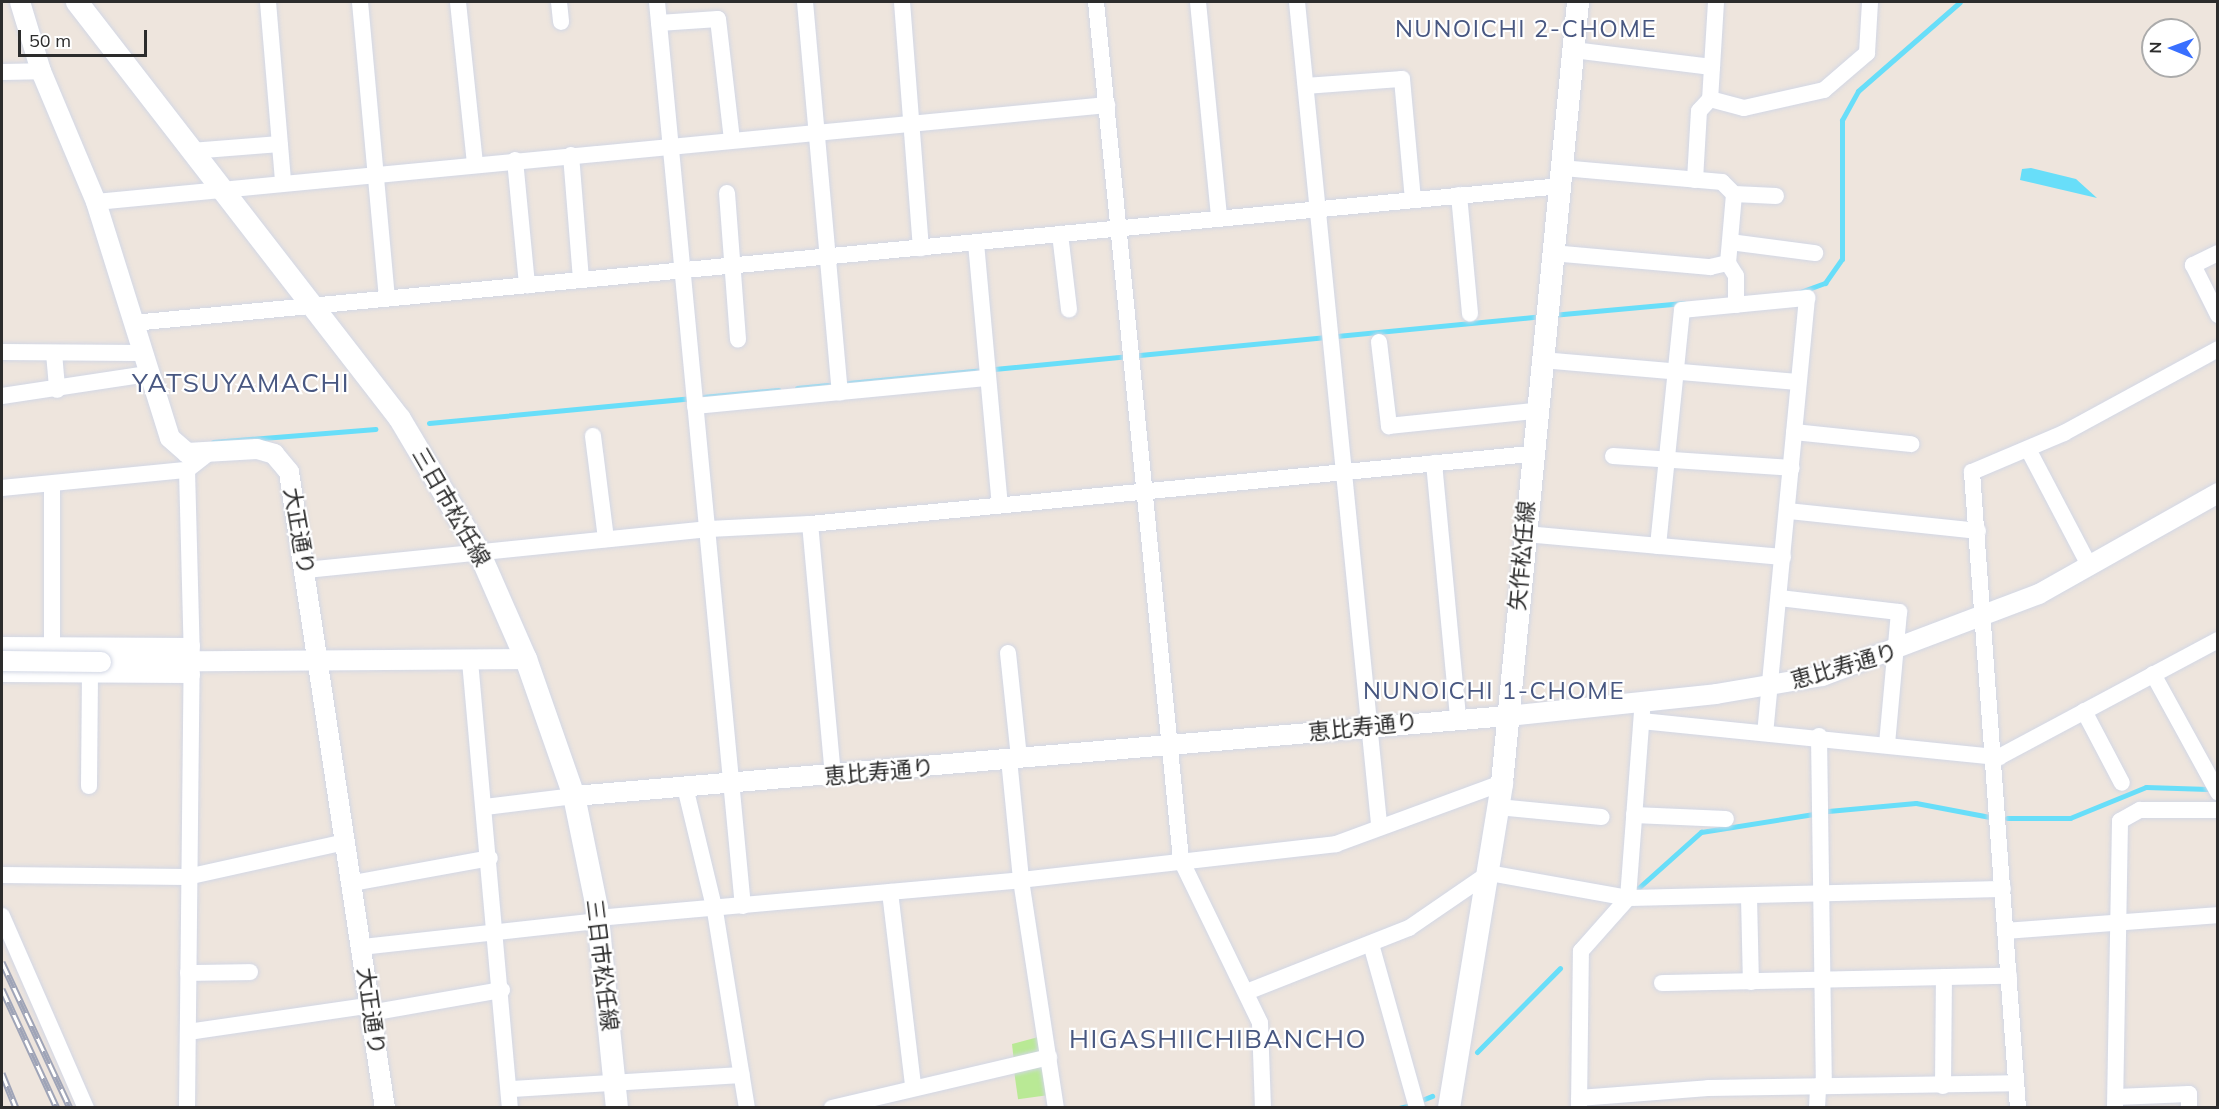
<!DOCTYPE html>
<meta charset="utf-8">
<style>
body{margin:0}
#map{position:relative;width:2219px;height:1109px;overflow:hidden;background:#eee5dd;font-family:Mulish,"Noto Sans JP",sans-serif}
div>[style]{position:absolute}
.green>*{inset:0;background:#b9e995;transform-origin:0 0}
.water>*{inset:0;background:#68def9}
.stream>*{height:5px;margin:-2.5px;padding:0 2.5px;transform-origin:2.5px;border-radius:2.5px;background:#68def9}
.roads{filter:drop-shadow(0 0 2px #d2d7e5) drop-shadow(0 0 2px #d2d7e5)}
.minor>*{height:16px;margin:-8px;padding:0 8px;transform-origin:8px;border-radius:8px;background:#fff}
.tertiary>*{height:20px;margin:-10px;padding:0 10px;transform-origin:10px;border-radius:10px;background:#fff}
.secondary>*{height:22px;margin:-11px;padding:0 11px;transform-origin:11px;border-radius:11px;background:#fff}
.rail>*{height:7px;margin-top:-3.5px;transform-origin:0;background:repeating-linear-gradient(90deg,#fff 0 14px,#9fa4b7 0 28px);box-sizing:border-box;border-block:2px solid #9fa4b7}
.bridges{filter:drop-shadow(0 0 2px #d2d7e5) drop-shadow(0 0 2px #d2d7e5)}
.tertiary-bridge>*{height:20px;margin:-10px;padding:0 10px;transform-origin:10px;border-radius:10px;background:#fff}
span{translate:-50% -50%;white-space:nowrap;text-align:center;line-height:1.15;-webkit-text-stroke:4.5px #fff;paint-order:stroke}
.street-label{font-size:22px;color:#2c2c2c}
.neighbourhood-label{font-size:24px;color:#485781;letter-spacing:1.5px}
.quarter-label{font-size:26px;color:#485781;letter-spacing:1.5px}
.frame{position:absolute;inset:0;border:3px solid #2c2c2c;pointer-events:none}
.north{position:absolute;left:2141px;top:18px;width:60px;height:60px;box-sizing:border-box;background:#fff;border:2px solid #ababab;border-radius:50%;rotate:271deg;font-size:16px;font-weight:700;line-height:24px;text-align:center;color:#2c2c2c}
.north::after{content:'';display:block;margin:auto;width:21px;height:27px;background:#396fff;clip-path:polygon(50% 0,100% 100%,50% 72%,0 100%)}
.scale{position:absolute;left:18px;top:30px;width:129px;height:27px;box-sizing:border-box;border:3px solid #2c2c2c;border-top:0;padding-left:8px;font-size:18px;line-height:21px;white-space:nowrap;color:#2c2c2c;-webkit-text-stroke:4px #fff;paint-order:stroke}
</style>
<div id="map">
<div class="green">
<i style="clip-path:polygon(1042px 1036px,1044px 1055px,1014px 1062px,1012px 1044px)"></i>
<i style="left:1046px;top:1061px;width:34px;height:33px;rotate:82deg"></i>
</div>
<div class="water">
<i style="clip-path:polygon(2031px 168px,2076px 179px,2097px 198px,2020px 180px,2022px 169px)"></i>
</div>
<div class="stream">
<i style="left:1800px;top:292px;width:27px;rotate:-20deg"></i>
<i style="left:1825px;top:283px;width:29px;rotate:-55deg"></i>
<i style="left:1842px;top:259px;width:139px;rotate:-90deg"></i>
<i style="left:1842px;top:120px;width:33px;rotate:-61deg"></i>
<i style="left:1858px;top:91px;width:135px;rotate:-41.1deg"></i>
<i style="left:1552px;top:315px;width:132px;rotate:-5.2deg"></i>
<i style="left:797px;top:388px;width:749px;rotate:-5.51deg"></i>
<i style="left:429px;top:423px;width:351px;rotate:-5.4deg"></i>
<i style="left:213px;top:442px;width:163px;rotate:-4.6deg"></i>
<i style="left:1828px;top:811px;width:88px;rotate:-5.2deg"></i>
<i style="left:1916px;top:803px;width:75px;rotate:10.7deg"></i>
<i style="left:2007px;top:818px;width:63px"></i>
<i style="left:2070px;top:818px;width:82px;rotate:-22.2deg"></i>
<i style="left:2146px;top:787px;width:62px;rotate:1.8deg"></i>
<i style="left:1635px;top:891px;width:89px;rotate:-41.8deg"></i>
<i style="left:1701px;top:832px;width:114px;rotate:-9.1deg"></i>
<i style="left:1477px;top:1052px;width:118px;rotate:-45.3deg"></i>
<i style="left:1422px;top:1100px;width:11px;rotate:-22deg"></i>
<i style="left:1399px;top:1108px;width:12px;rotate:-14deg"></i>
</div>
<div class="roads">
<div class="minor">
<i style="left:268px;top:2px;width:181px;rotate:85.2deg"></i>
<i style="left:360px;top:2px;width:297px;rotate:84.8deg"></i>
<i style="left:458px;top:2px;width:163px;rotate:84deg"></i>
<i style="left:559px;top:2px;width:20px;rotate:84deg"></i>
<i style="left:657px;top:2px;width:908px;rotate:84.57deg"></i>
<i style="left:805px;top:2px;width:392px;rotate:84.9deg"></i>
<i style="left:902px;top:2px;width:247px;rotate:85.6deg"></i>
<i style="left:1096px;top:2px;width:862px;rotate:84.34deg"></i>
<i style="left:1181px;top:860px;width:181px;rotate:64.1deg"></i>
<i style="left:1260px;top:1023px;width:85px;rotate:88deg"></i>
<i style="left:1198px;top:2px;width:217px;rotate:84.4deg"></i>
<i style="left:1297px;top:2px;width:826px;rotate:84.3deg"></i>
<i style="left:1716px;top:2px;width:97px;rotate:93.5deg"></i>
<i style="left:1710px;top:99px;width:35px;rotate:15deg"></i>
<i style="left:1744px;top:108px;width:82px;rotate:-12.7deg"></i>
<i style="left:1824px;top:90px;width:57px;rotate:-40.7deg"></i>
<i style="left:1867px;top:53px;width:51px;rotate:-86.6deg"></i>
<i style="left:659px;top:23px;width:59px;rotate:-3.9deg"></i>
<i style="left:718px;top:19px;width:122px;rotate:83.4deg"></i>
<i style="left:1573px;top:50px;width:140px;rotate:7deg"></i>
<i style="left:2px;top:72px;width:39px;rotate:-1deg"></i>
<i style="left:1306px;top:86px;width:96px;rotate:-4.2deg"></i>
<i style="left:1402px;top:79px;width:121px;rotate:84.8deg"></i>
<i style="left:191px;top:151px;width:89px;rotate:-4.5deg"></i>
<i style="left:571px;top:155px;width:125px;rotate:85.4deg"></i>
<i style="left:515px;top:160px;width:126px;rotate:84.5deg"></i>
<i style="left:1695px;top:180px;width:69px;rotate:-86.7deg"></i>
<i style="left:1699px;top:111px;width:16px;rotate:-47deg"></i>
<i style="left:727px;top:193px;width:147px;rotate:85.7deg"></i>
<i style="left:1734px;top:194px;width:42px;rotate:2.7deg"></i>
<i style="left:1459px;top:195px;width:119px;rotate:84.7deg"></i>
<i style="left:96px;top:202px;width:1016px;rotate:-5.48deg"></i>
<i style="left:1060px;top:234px;width:76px;rotate:83.2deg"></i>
<i style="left:1730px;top:242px;width:86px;rotate:7.4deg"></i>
<i style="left:976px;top:243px;width:263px;rotate:84.8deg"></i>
<i style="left:1552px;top:253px;width:159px;rotate:5.1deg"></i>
<i style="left:1710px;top:267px;width:18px;rotate:-13deg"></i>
<i style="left:1728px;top:263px;width:69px;rotate:-85deg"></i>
<i style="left:1734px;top:194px;width:17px;rotate:-135deg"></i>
<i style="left:1722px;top:182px;width:162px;rotate:-175deg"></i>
<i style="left:2218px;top:253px;width:28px;rotate:154deg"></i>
<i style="left:2193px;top:265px;width:56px;rotate:63.4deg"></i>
<i style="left:1728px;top:263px;width:15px;rotate:58deg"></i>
<i style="left:1736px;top:276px;width:29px;rotate:90deg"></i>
<i style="left:133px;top:323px;width:1434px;rotate:-5.48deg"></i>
<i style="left:1379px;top:342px;width:85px;rotate:83.2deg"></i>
<i style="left:1389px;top:426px;width:147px;rotate:-5.9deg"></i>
<i style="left:2px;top:352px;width:138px;rotate:0.4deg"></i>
<i style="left:54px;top:353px;width:37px;rotate:85deg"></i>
<i style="left:1541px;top:360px;width:258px;rotate:4.9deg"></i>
<i style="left:2px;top:396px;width:147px;rotate:-8.6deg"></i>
<i style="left:695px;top:406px;width:292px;rotate:-5.5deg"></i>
<i style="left:1794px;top:432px;width:118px;rotate:5.9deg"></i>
<i style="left:593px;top:436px;width:104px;rotate:82.8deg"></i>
<i style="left:2028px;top:449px;width:131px;rotate:62.3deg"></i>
<i style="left:1613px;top:456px;width:179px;rotate:3.8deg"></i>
<i style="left:1434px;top:463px;width:257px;rotate:84.6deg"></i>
<i style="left:2px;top:488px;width:186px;rotate:-5.6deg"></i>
<i style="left:1788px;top:511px;width:191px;rotate:6deg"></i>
<i style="left:1525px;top:534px;width:259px;rotate:5.1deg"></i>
<i style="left:1658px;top:546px;width:237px;rotate:-84.2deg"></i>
<i style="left:1682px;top:310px;width:126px;rotate:-5.5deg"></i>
<i style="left:1807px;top:298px;width:436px;rotate:95.5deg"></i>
<i style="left:306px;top:570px;width:405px;rotate:-5.8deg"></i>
<i style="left:709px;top:529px;width:101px;rotate:-2.8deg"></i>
<i style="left:1779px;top:598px;width:121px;rotate:6.7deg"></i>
<i style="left:1899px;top:612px;width:133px;rotate:95.2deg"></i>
<i style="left:2px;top:645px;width:190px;rotate:0.3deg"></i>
<i style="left:52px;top:645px;width:161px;rotate:-90deg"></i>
<i style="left:1008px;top:653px;width:106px;rotate:84deg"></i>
<i style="left:470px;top:661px;width:449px;rotate:84.9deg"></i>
<i style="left:2px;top:674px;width:190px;rotate:0.3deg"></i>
<i style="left:2153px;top:674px;width:135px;rotate:61.2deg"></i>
<i style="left:2084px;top:711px;width:81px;rotate:62.2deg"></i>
<i style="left:1642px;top:721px;width:359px;rotate:5.8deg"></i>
<i style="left:1999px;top:757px;width:248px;rotate:-28.1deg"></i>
<i style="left:1819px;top:736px;width:350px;rotate:89.2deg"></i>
<i style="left:1009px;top:759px;width:122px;rotate:84.3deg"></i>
<i style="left:1021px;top:880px;width:231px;rotate:81.3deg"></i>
<i style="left:833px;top:776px;width:253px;rotate:-95.2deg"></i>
<i style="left:810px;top:524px;width:724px;rotate:-5.55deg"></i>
<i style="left:89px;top:786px;width:112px;rotate:-89.5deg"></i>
<i style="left:685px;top:787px;width:128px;rotate:76.4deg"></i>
<i style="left:715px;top:911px;width:200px;rotate:80.8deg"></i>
<i style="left:485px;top:807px;width:90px;rotate:-7deg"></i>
<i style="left:1498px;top:807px;width:104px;rotate:5.5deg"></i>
<i style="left:1634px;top:815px;width:92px;rotate:2.5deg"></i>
<i style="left:2px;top:875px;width:185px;rotate:0.6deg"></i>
<i style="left:187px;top:877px;width:162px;rotate:-12.5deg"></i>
<i style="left:353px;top:883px;width:139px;rotate:-10.3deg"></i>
<i style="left:890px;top:892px;width:195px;rotate:83.2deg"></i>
<i style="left:1749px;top:897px;width:85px;rotate:88.7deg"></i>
<i style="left:2px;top:916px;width:210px;rotate:66.4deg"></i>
<i style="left:597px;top:918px;width:426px;rotate:-5.1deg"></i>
<i style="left:1021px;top:880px;width:317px;rotate:-6.5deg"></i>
<i style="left:1336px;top:844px;width:177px;rotate:-20.2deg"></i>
<i style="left:2006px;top:931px;width:213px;rotate:-4.3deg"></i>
<i style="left:1371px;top:944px;width:170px;rotate:74.3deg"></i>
<i style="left:362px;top:947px;width:237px;rotate:-6.3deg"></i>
<i style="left:188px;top:973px;width:62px;rotate:-0.9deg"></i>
<i style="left:1662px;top:983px;width:347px;rotate:-1.2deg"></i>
<i style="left:1249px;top:991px;width:172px;rotate:-21.5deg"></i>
<i style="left:1409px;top:928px;width:97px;rotate:-34.5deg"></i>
<i style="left:1489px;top:873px;width:141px;rotate:10.2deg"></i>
<i style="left:1628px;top:898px;width:375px;rotate:-1.4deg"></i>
<i style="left:370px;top:1013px;width:134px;rotate:-9.9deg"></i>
<i style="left:188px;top:1032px;width:181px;rotate:-8.3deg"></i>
<i style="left:1943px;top:1086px;width:109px;rotate:-89.5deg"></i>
<i style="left:512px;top:1089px;width:230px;rotate:-3.5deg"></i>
<i style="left:2116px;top:1097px;width:73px;rotate:-2.4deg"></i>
<i style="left:2189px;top:1094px;width:14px;rotate:90deg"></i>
<i style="left:1579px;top:1098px;width:129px;rotate:-4.4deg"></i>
<i style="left:1708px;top:1088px;width:308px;rotate:-0.9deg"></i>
<i style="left:187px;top:1108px;width:447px;rotate:-89.4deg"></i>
<i style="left:192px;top:661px;width:191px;rotate:-91.5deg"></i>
<i style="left:187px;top:470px;width:29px;rotate:-38deg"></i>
<i style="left:832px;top:1108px;width:223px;rotate:-13.2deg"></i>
<i style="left:1579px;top:1108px;width:157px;rotate:-89.3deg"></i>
<i style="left:1581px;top:951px;width:71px;rotate:-48.4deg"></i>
<i style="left:1628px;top:898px;width:188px;rotate:-85.7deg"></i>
<i style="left:1817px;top:1108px;width:22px;rotate:-87deg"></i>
<i style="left:2018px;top:1108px;width:638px;rotate:-94.14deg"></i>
<i style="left:1972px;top:472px;width:100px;rotate:-23deg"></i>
<i style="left:2064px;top:433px;width:175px;rotate:-28.6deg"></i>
<i style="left:2115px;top:1108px;width:287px;rotate:-89deg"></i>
<i style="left:2120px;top:821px;width:23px;rotate:-29deg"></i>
<i style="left:2140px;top:810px;width:78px"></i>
</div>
<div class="tertiary">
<i style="left:20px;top:2px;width:72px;rotate:73.1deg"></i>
<i style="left:41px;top:71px;width:142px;rotate:67.2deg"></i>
<i style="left:96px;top:202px;width:247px;rotate:72.6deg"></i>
<i style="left:170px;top:438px;width:23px;rotate:41deg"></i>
<i style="left:187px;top:453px;width:70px;rotate:-3.3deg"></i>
<i style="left:257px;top:449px;width:18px;rotate:16deg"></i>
<i style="left:274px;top:454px;width:23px;rotate:50deg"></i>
<i style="left:289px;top:472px;width:643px;rotate:81.42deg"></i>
<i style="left:101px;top:662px;width:425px;rotate:-0.4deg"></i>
<i style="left:574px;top:796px;width:937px;rotate:-4.9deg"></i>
<i style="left:1508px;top:716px;width:209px;rotate:-6deg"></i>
<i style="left:1716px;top:694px;width:108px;rotate:-9.6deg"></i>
<i style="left:1822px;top:676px;width:232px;rotate:-20.7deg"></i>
<i style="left:2039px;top:594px;width:206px;rotate:-29.4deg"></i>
</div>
<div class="secondary">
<i style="left:77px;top:2px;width:527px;rotate:52.24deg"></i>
<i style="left:400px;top:419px;width:155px;rotate:59.3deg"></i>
<i style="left:479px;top:552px;width:117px;rotate:66.3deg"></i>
<i style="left:526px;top:659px;width:145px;rotate:70.7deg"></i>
<i style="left:574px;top:796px;width:114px;rotate:78.4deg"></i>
<i style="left:597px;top:908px;width:201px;rotate:84.3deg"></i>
<i style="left:1449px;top:1108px;width:329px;rotate:-80.7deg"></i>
<i style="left:1502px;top:783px;width:785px;rotate:-84.44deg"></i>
</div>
</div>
<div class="rail">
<i style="left:2px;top:962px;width:161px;rotate:65deg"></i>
<i style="left:2px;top:989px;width:131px;rotate:65.2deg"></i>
<i style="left:2px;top:1073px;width:38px;rotate:68deg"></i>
</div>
<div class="bridges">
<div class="tertiary-bridge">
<i style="left:2px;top:661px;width:99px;rotate:0.6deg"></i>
</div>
</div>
<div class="street-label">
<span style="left:451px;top:507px;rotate:60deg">三日市松任線</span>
<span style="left:299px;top:531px;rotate:80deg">大正通り</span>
<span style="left:1522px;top:556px;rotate:-85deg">矢作松任線</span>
<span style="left:1844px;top:666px;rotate:-16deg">恵比寿通り</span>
<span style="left:1363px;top:727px;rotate:-6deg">恵比寿通り</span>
<span style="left:879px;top:772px;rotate:-5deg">恵比寿通り</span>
<span style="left:602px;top:965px;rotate:83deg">三日市松任線</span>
<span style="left:371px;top:1011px;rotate:82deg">大正通り</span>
</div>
<div class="neighbourhood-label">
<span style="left:1526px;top:29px">NUNOICHI 2-CHOME</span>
<span style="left:1494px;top:691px">NUNOICHI 1-CHOME</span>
</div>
<div class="quarter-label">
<span style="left:241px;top:383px">YATSUYAMACHI</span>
<span style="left:1218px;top:1039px">HIGASHIICHIBANCHO</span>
</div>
<div class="frame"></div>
<div class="north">N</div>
<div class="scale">50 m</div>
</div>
